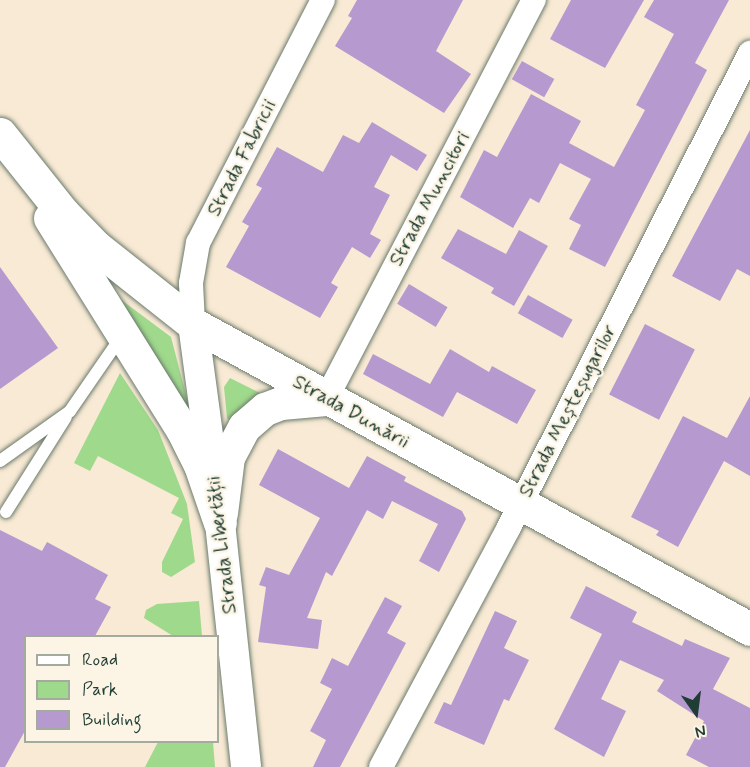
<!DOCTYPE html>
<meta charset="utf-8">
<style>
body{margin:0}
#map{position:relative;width:750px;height:767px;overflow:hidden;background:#f8ead4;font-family:Mynerve,sans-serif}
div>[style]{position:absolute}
.green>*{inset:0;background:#9fd98c}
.building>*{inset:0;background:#b69acf;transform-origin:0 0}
.roads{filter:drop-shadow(0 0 2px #6b7a6c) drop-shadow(0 0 2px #6b7a6c)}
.service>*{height:12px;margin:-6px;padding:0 6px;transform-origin:6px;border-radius:6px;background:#fff}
.minor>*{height:24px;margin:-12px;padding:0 12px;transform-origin:12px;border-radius:12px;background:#fff}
.tertiary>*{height:30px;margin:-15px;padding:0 15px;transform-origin:15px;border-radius:15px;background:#fff}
.primary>*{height:33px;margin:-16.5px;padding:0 16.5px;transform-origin:16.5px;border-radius:16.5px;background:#fff}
span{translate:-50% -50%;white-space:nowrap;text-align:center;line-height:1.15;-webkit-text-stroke:5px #fcf5e5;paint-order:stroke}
.street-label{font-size:20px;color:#1f3d34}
.legend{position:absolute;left:24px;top:635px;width:195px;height:108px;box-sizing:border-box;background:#fcf5e5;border:2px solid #a4ab9e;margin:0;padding:8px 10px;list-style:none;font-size:18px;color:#1f3d34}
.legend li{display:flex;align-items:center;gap:12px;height:30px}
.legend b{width:30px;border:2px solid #a4ab9e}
.north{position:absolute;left:666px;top:683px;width:60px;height:60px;-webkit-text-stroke:4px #fcf5e5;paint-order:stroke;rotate:166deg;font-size:16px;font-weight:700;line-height:24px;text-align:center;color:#1f3d34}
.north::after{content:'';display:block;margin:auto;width:21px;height:27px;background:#1f3d34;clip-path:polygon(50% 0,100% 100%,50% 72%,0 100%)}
</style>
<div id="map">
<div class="green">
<i style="clip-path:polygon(108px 290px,171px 337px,192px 418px)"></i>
<i style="clip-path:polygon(120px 373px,158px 430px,187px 504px,195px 562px,171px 577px,162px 572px,162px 562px,183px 519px,171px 513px,179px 498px,98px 456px,90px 471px,74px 463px)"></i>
<i style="clip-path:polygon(230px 378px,262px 394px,231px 421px,227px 418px,224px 387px)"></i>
<i style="clip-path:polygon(199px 601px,202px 636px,173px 636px,144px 618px,146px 610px,157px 604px)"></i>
<i style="clip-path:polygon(158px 742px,213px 742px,215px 767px,145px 767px)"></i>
</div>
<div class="building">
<i style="clip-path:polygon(357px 0,463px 0,436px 51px,471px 74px,444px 113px,335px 46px,352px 18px,348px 16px)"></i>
<i style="clip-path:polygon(571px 0,644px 0,605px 68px,550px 39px)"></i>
<i style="clip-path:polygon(654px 0,729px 0,695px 63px,707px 70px,605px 267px,569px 249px,581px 225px,569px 219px,591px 179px,560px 163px,539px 203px,530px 198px,513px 228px,460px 197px,484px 150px,497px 157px,531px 94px,581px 121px,569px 143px,614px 167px,645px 110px,636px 105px,674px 34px,644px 17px)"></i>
<i style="left:522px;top:61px;width:37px;height:21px;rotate:29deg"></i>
<i style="clip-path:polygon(372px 122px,427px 155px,417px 171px,391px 155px,374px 187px,390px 195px,370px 234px,381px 240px,370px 258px,352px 247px,331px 283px,338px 287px,320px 318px,226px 267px,249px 226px,242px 222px,262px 188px,256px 185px,277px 147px,323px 172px,343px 135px,359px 143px)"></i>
<i style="clip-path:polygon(750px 130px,750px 276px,737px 269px,720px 301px,672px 276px)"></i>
<i style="clip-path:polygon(458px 229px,506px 254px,519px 230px,548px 246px,514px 306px,491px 293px,494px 288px,441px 258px)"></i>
<i style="clip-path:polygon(0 267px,58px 348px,0 389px)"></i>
<i style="left:409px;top:284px;width:45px;height:23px;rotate:31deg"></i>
<i style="left:528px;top:295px;width:51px;height:21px;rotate:29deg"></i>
<i style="left:645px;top:324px;width:56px;height:79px;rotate:27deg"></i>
<i style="clip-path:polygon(450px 349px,489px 372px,492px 366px,536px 390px,517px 424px,457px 392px,443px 417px,363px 374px,373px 354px,430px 384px)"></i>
<i style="clip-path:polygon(750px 396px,750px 476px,724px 461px,678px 547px,656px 535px,659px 531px,631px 517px,683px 416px,727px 438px)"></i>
<i style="clip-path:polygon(278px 449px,349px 488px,367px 456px,406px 477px,404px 481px,462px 511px,466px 519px,439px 572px,419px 561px,438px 524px,392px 501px,383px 519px,367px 510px,332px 576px,326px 572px,307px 618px,322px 620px,318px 649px,258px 642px,266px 587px,259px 585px,266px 567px,289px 575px,320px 518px,259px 485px)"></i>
<i style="clip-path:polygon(0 530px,42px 551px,47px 542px,108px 575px,95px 599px,111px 607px,95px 636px,26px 636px,26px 729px,5px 767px,0 767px)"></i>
<i style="clip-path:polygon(586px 586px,637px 612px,632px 622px,682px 646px,685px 639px,730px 658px,713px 689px,750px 708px,750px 767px,709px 767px,686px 755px,704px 721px,657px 691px,664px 680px,620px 660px,601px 699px,626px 711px,604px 757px,554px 729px,602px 634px,570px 618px)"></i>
<i style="clip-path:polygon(385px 597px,402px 606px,387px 633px,406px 643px,340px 767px,313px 767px,326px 740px,310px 731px,332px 689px,320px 683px,332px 658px,348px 666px)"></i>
<i style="clip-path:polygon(495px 611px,517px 621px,504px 648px,529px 660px,509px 701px,504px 699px,484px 745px,434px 723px,444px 702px,451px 705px)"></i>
</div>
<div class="roads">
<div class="service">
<i style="left:0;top:461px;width:86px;rotate:-35.5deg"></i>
<i style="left:70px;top:411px;width:90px;rotate:-55.4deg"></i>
<i style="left:6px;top:512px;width:112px;rotate:-57.7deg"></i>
</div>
<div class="minor">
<i style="left:193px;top:324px;width:41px;rotate:-92.8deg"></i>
<i style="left:191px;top:283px;width:41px;rotate:-80.1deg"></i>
<i style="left:198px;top:243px;width:273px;rotate:-62.8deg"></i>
<i style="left:326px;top:399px;width:450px;rotate:-62.5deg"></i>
<i style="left:381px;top:767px;width:272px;rotate:-61.9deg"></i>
<i style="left:509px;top:527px;width:532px;rotate:-63.05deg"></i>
</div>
<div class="tertiary">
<i style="left:193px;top:324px;width:201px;rotate:82.3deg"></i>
<i style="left:220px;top:523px;width:245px;rotate:83.9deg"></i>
</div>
<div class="primary">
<i style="left:0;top:134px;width:101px;rotate:51.4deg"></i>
<i style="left:63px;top:213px;width:47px;rotate:45.9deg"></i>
<i style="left:96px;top:247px;width:124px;rotate:38.4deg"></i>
<i style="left:193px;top:324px;width:635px;rotate:28.7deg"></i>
<i style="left:50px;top:218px;width:249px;rotate:58deg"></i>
<i style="left:182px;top:429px;width:40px;rotate:63.4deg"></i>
<i style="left:200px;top:465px;width:61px;rotate:71deg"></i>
<i style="left:221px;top:513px;width:56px;rotate:-82.9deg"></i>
<i style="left:228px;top:457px;width:34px;rotate:-62deg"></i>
<i style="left:244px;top:427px;width:28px;rotate:-41deg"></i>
<i style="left:265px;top:409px;width:17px;rotate:-21deg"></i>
<i style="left:281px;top:403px;width:45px;rotate:-5.1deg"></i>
</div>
</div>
<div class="street-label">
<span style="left:242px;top:158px;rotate:-63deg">Strada Fabricii</span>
<span style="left:430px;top:199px;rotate:-62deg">Strada Muncitori</span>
<span style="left:568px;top:411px;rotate:-63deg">Strada Meșteșugarilor</span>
<span style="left:351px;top:412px;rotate:29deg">Strada Dunării</span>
<span style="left:222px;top:545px;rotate:-97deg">Strada Libertății</span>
</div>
<ul class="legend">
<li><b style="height:8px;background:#fff"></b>Road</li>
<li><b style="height:16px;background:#9fd98c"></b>Park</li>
<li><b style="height:16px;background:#b69acf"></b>Building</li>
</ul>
<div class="north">N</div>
</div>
